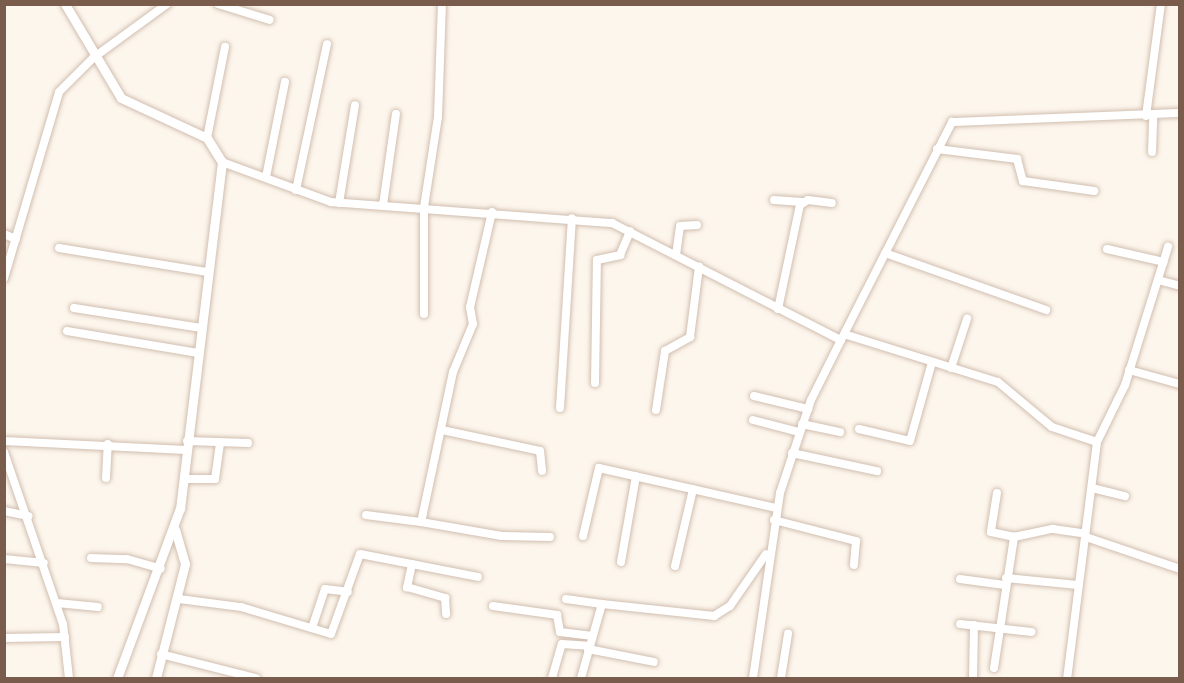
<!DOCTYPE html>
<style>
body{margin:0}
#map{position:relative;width:1184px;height:683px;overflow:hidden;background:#fdf6ec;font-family:Montserrat,sans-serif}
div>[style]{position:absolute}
.roads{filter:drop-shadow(0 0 2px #d1beb0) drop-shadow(0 0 2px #d1beb0)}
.minor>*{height:8px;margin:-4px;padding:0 4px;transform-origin:4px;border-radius:4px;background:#fff}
.tertiary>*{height:9px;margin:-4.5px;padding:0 4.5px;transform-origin:4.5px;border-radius:4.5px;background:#fff}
span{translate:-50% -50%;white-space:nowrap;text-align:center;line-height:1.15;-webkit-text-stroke:5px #fffaf3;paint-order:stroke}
.frame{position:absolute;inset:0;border:6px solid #7a5c4d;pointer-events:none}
</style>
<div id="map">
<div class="roads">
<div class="minor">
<i style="left:218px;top:4px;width:54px;rotate:17.1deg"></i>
<i style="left:1146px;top:116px;width:113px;rotate:-82.4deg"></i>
<i style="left:207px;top:138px;width:93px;rotate:-78.8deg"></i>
<i style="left:937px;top:149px;width:81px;rotate:7.1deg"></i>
<i style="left:1017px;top:159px;width:23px;rotate:75deg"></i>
<i style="left:1023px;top:181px;width:72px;rotate:8deg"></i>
<i style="left:1152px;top:152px;width:37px;rotate:-88deg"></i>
<i style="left:222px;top:162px;width:116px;rotate:20.2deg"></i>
<i style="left:331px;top:202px;width:282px;rotate:4.3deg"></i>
<i style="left:612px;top:223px;width:257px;rotate:27.1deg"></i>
<i style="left:841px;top:340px;width:245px;rotate:-63deg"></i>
<i style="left:952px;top:122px;width:228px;rotate:-2.3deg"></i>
<i style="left:266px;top:177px;width:97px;rotate:-78.7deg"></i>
<i style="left:296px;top:190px;width:149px;rotate:-78deg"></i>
<i style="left:774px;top:200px;width:28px;rotate:4deg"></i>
<i style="left:339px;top:203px;width:99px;rotate:-80.7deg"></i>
<i style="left:383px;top:205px;width:92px;rotate:-81.9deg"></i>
<i style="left:492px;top:212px;width:98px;rotate:103deg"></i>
<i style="left:470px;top:307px;width:17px;rotate:80deg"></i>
<i style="left:473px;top:324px;width:52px;rotate:112.6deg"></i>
<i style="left:453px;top:372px;width:153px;rotate:102deg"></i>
<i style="left:421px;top:522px;width:82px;rotate:9.8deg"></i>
<i style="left:502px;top:536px;width:48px;rotate:1.2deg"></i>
<i style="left:4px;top:234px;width:13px;rotate:23deg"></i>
<i style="left:59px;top:248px;width:151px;rotate:9.2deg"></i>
<i style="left:1107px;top:249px;width:58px;rotate:12.8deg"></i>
<i style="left:885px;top:253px;width:171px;rotate:19.5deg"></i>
<i style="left:676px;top:255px;width:29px;rotate:-82deg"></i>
<i style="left:680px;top:226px;width:17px;rotate:-3deg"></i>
<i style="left:4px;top:278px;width:194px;rotate:-73.5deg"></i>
<i style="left:59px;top:92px;width:48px;rotate:-45deg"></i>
<i style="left:93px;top:58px;width:92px;rotate:-36.1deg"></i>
<i style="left:1158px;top:280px;width:23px;rotate:15deg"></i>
<i style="left:74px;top:308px;width:129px;rotate:8.9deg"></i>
<i style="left:778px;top:309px;width:106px;rotate:-78.1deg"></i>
<i style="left:800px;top:205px;width:9px;rotate:-32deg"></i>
<i style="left:808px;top:200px;width:24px;rotate:7deg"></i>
<i style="left:424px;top:314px;width:107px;rotate:-90deg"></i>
<i style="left:424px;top:207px;width:91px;rotate:-81.2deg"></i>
<i style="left:438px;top:117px;width:113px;rotate:-88deg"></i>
<i style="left:67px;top:331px;width:133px;rotate:9.5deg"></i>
<i style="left:847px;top:335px;width:158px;rotate:17.3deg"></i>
<i style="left:998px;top:382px;width:70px;rotate:39.8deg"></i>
<i style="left:1052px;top:427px;width:47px;rotate:18.4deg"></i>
<i style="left:1097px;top:442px;width:238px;rotate:97.2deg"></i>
<i style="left:951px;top:368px;width:52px;rotate:-71.9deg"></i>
<i style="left:1129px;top:370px;width:53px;rotate:15.4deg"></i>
<i style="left:595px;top:383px;width:123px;rotate:-89.1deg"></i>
<i style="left:597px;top:260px;width:24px;rotate:-12deg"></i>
<i style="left:620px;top:255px;width:26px;rotate:-67deg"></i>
<i style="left:754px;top:396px;width:56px;rotate:13.5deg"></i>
<i style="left:560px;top:408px;width:190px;rotate:-86.4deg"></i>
<i style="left:656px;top:410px;width:60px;rotate:-81.3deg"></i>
<i style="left:665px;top:351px;width:29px;rotate:-29deg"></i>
<i style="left:690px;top:337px;width:71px;rotate:-82.7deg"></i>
<i style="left:753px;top:420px;width:48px;rotate:14.6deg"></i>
<i style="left:802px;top:424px;width:39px;rotate:12deg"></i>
<i style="left:859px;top:429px;width:52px;rotate:13.2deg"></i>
<i style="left:910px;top:441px;width:82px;rotate:-74.4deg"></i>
<i style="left:442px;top:430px;width:100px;rotate:12.1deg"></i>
<i style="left:540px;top:451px;width:20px;rotate:84deg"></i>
<i style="left:4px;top:441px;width:182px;rotate:2.8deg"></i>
<i style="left:187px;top:441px;width:61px;rotate:1.9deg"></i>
<i style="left:1097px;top:442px;width:64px;rotate:-63.8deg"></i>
<i style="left:1125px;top:385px;width:145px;rotate:-72.7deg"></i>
<i style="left:4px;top:452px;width:182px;rotate:71.1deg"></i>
<i style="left:63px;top:624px;width:54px;rotate:83.7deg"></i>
<i style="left:792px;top:453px;width:87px;rotate:12deg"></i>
<i style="left:106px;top:478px;width:34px;rotate:-87deg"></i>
<i style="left:184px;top:479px;width:31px"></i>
<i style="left:215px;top:479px;width:36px;rotate:-82deg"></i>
<i style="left:1092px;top:488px;width:34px;rotate:14deg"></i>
<i style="left:997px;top:493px;width:39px;rotate:99deg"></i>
<i style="left:991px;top:532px;width:24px;rotate:12deg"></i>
<i style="left:4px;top:511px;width:25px;rotate:12deg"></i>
<i style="left:366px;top:515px;width:55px;rotate:7.3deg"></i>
<i style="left:774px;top:520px;width:85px;rotate:14.4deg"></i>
<i style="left:856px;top:541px;width:24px;rotate:95deg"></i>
<i style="left:583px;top:536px;width:70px;rotate:-76.8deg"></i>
<i style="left:599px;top:468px;width:181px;rotate:12.7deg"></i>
<i style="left:1086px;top:537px;width:99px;rotate:18.8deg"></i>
<i style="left:91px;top:558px;width:36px;rotate:2deg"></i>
<i style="left:127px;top:559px;width:35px;rotate:16deg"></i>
<i style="left:4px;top:559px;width:40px;rotate:5.7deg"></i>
<i style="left:621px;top:562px;width:87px;rotate:-80.1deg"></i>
<i style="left:412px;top:564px;width:24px;rotate:102deg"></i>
<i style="left:407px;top:587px;width:40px;rotate:16deg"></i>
<i style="left:445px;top:598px;width:16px;rotate:86deg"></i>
<i style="left:675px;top:566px;width:79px;rotate:-76.8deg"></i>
<i style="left:1006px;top:578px;width:72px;rotate:5.6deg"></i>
<i style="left:960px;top:579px;width:45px;rotate:7.6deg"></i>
<i style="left:179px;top:599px;width:63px;rotate:7.4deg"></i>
<i style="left:241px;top:607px;width:94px;rotate:16.7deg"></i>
<i style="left:331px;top:634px;width:85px;rotate:-70.1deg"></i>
<i style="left:360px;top:554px;width:120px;rotate:11deg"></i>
<i style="left:566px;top:599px;width:36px;rotate:8deg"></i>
<i style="left:57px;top:603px;width:41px;rotate:5.6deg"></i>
<i style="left:493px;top:606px;width:65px;rotate:8deg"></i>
<i style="left:557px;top:615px;width:17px;rotate:80deg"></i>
<i style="left:560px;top:632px;width:31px;rotate:7deg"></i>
<i style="left:960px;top:624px;width:72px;rotate:6.3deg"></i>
<i style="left:312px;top:628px;width:41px;rotate:-71.6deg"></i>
<i style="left:325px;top:589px;width:23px;rotate:7deg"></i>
<i style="left:4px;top:638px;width:61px;rotate:-0.9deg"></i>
<i style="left:588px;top:649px;width:67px;rotate:11.1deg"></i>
<i style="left:161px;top:654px;width:98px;rotate:14.2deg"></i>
<i style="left:994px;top:668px;width:133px;rotate:-81.3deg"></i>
<i style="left:1014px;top:537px;width:40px;rotate:-12deg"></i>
<i style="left:1053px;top:529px;width:30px;rotate:8deg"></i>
<i style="left:552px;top:678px;width:35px;rotate:-74deg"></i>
<i style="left:562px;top:644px;width:26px;rotate:4deg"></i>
<i style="left:581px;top:678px;width:77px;rotate:-74.2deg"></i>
<i style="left:602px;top:604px;width:113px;rotate:6.1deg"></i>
<i style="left:714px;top:616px;width:19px;rotate:-32deg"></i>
<i style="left:730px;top:606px;width:63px;rotate:-55.3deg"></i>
<i style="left:753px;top:678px;width:187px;rotate:-81.7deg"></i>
<i style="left:780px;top:493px;width:98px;rotate:-71.6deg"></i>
<i style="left:811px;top:400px;width:67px;rotate:-63.4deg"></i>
<i style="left:781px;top:678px;width:45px;rotate:-81deg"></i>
<i style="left:973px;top:678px;width:53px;rotate:-88.9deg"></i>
</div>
<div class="tertiary">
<i style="left:65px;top:4px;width:109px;rotate:59.2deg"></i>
<i style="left:121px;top:98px;width:95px;rotate:24.9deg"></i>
<i style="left:207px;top:138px;width:28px;rotate:58deg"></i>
<i style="left:222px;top:162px;width:349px;rotate:96.9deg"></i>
<i style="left:180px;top:508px;width:181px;rotate:110.3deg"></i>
<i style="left:156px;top:678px;width:118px;rotate:-75.7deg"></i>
<i style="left:185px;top:564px;width:36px;rotate:-106deg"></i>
</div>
</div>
<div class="frame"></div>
</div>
